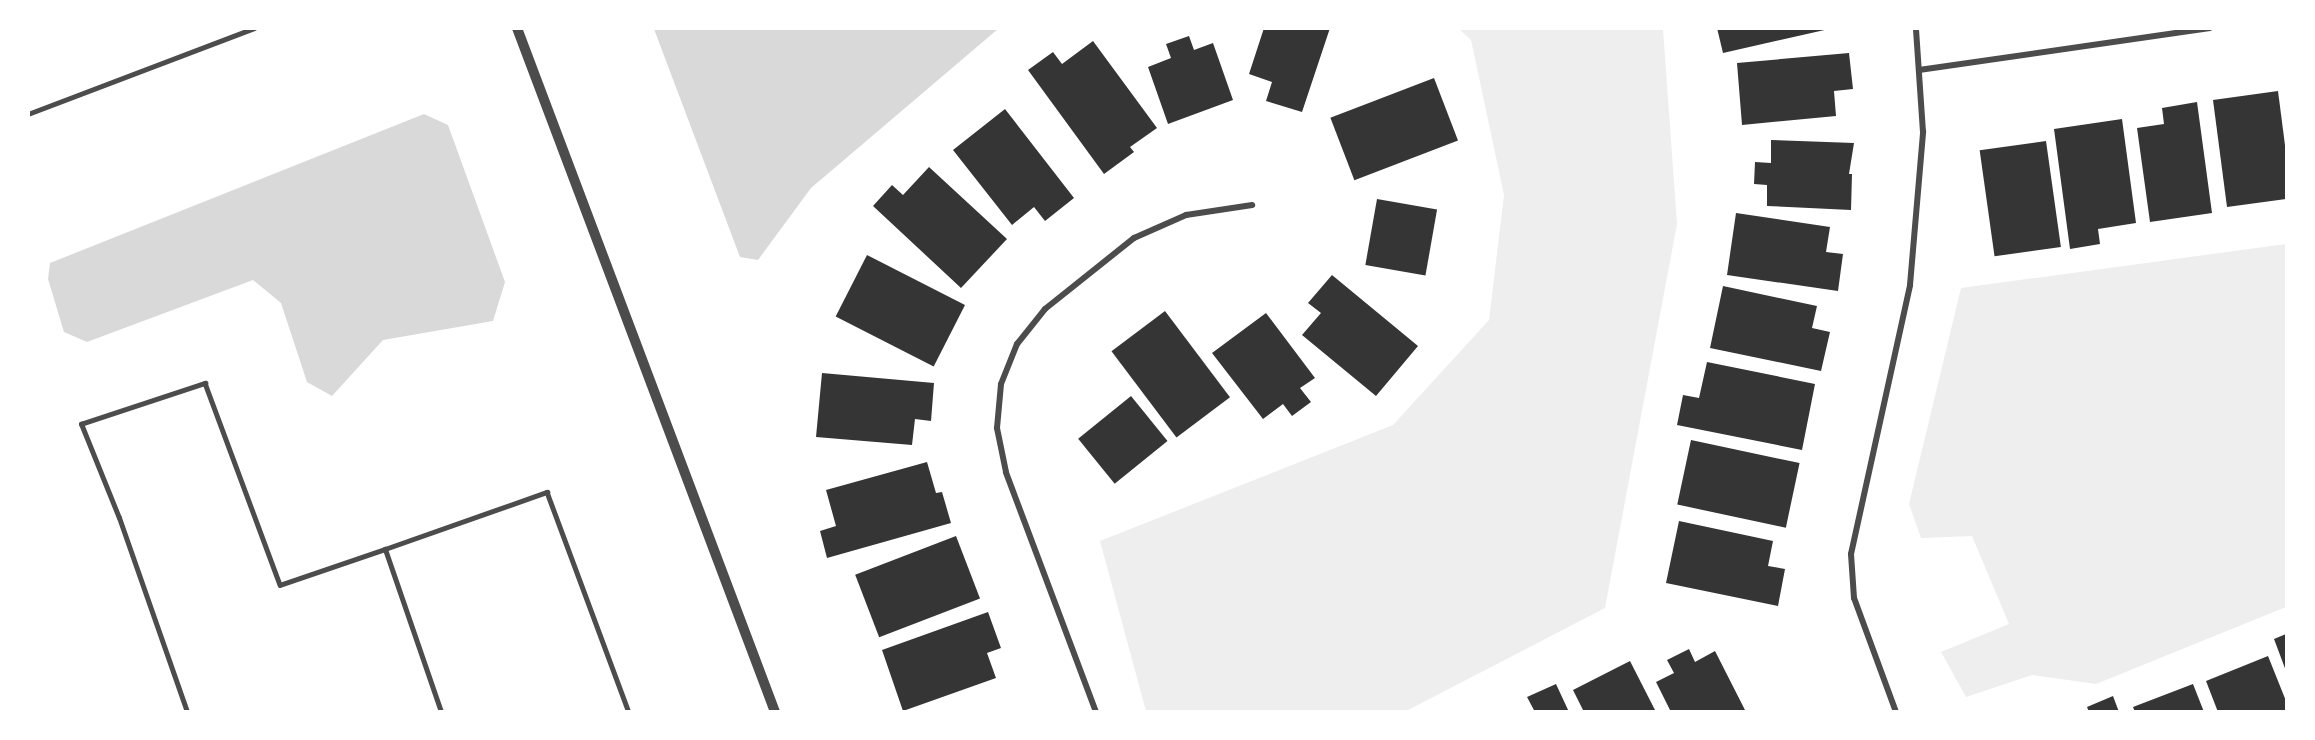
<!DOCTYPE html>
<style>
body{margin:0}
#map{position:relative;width:2315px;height:740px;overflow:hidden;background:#fff;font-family:"Crimson Pro",serif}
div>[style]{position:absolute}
.green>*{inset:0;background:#eee}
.water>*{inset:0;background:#d9d9d9}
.building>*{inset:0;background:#353535;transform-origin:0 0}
.service>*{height:4.5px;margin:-2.25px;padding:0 2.25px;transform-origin:2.25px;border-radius:2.25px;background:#4c4c4c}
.minor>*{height:6px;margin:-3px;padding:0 3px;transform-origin:3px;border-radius:3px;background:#4c4c4c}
.tertiary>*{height:10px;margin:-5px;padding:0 5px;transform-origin:5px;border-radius:5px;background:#4c4c4c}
span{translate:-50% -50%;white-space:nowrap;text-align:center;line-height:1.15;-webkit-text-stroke:6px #fff;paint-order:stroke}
.frame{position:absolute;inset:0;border:30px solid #fff;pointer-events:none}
</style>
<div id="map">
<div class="green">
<i style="clip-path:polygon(1459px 29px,1663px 29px,1677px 224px,1605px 608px,1406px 711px,1146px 711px,1100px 541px,1393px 425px,1489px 320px,1504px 195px,1471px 40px)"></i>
<i style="clip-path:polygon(2286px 244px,2286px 607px,2096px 684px,2032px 675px,1966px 697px,1941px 652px,2009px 624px,1972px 536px,1921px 538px,1909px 504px,1961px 288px)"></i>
</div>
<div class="water">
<i style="clip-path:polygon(654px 29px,654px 28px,998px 29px,811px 188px,758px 260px,740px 257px)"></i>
<i style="clip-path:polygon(424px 114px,448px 125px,505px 282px,493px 321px,383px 340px,332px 396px,307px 382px,281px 303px,253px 280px,87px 342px,64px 332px,48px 279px,50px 263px)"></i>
</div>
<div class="building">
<i style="clip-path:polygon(1264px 28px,1330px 28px,1302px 112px,1266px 101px,1272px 82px,1249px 74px)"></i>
<i style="clip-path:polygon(1717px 28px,1828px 28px,1829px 29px,1723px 53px)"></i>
<i style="clip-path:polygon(1189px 36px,1194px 50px,1213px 43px,1233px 100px,1168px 124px,1148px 67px,1171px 58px,1166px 44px)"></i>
<i style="clip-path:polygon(1093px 41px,1157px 128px,1130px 147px,1134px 152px,1104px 174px,1028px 70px,1053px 52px,1062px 64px)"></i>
<i style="clip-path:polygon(1849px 53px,1853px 89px,1834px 91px,1836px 116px,1742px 125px,1737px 63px)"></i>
<i style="left:1434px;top:78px;width:67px;height:111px;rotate:69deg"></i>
<i style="clip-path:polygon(2278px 91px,2286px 153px,2286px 199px,2227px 207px,2213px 100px)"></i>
<i style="clip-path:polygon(2197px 102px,2212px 213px,2150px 222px,2137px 128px,2164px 124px,2162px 108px)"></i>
<i style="clip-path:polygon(1005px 109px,1074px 198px,1045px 221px,1034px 207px,1012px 225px,953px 150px)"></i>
<i style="clip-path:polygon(2122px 119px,2136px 223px,2098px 229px,2100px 244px,2070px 249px,2054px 129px)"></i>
<i style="clip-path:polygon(1771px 140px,1854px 143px,1849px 174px,1852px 174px,1851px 210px,1767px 206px,1767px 185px,1754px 184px,1755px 162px,1771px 163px)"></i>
<i style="left:2046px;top:141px;width:107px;height:67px;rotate:82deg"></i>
<i style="clip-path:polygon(929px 167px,1007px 239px,961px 288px,873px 206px,892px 185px,903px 195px)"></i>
<i style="left:1377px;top:199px;width:61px;height:67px;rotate:10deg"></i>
<i style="clip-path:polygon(1736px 213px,1830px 227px,1826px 252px,1843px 254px,1838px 291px,1727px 275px)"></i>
<i style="left:867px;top:255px;width:110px;height:69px;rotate:27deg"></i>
<i style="clip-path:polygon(1332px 275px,1418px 346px,1376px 396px,1302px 335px,1321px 313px,1308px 303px)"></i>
<i style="clip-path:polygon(1723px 286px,1817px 306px,1812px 328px,1830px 332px,1821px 371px,1710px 348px)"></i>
<i style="left:1165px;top:311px;width:108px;height:67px;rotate:53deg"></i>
<i style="clip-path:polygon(1266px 313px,1315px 378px,1300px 388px,1311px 402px,1292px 416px,1283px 404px,1263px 419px,1212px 353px)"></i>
<i style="clip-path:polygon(1707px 362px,1815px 384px,1802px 450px,1677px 425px,1683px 395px,1699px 398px)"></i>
<i style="clip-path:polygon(822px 373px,934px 383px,931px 421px,915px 419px,912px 445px,816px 437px)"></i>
<i style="left:1131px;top:396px;width:58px;height:68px;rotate:51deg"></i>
<i style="left:1691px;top:440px;width:111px;height:66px;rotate:12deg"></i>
<i style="clip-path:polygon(927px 462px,936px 493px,942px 492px,951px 523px,827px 558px,820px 531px,836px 526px,826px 490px)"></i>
<i style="clip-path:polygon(1679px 521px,1773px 541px,1768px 566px,1785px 569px,1778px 606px,1666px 583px)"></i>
<i style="left:956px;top:536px;width:67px;height:108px;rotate:69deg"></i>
<i style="clip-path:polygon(988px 612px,1001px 648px,987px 653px,996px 678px,903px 711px,882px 650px)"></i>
<i style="clip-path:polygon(2286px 634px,2286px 671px,2274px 639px)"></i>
<i style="clip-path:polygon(1689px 649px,1695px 662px,1715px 651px,1746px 712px,1671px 712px,1656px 682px,1674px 673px,1667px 660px)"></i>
<i style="clip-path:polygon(2268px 656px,2286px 701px,2286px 712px,2218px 712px,2206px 681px)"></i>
<i style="clip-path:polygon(1630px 661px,1656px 712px,1584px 712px,1573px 690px)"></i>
<i style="clip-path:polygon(1556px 684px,1569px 712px,1535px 712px,1527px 697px)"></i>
<i style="clip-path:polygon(2193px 684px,2204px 712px,2135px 712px,2133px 707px)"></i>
<i style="clip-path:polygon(2113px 696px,2119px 712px,2089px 712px,2087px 707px)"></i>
</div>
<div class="service">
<i style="left:28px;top:114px;width:242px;rotate:-20.8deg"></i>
<i style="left:187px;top:712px;width:206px;rotate:-109.3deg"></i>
<i style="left:119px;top:518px;width:101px;rotate:-112deg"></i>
<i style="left:81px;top:424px;width:131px;rotate:-18.3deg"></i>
<i style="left:205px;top:383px;width:215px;rotate:69.6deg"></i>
<i style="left:280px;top:585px;width:111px;rotate:-18.9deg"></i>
<i style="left:441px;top:712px;width:172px;rotate:-109deg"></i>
<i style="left:385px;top:549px;width:172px;rotate:-19.4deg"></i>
<i style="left:547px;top:492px;width:235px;rotate:69.6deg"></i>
</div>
<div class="minor">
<i style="left:1919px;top:70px;width:294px;rotate:-8.2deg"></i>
<i style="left:1096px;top:712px;width:256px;rotate:-110.6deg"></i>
<i style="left:1006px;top:472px;width:45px;rotate:-101.6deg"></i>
<i style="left:997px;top:428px;width:44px;rotate:-84.8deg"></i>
<i style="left:1001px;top:384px;width:43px;rotate:-68.2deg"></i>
<i style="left:1017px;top:344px;width:45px;rotate:-51.3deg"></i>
<i style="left:1045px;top:309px;width:114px;rotate:-38.6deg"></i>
<i style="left:1134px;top:238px;width:57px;rotate:-23.9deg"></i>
<i style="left:1186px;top:215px;width:67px;rotate:-8.6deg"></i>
<i style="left:1896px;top:712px;width:121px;rotate:-110.2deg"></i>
<i style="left:1854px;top:598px;width:44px;rotate:-93.9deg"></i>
<i style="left:1851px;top:554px;width:275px;rotate:-77.6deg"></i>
<i style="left:1910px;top:285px;width:154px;rotate:-85.1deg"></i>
<i style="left:1923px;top:132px;width:104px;rotate:-93.9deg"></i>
</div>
<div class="tertiary">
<i style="left:517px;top:28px;width:731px;rotate:69.33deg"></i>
</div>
<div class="frame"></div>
</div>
